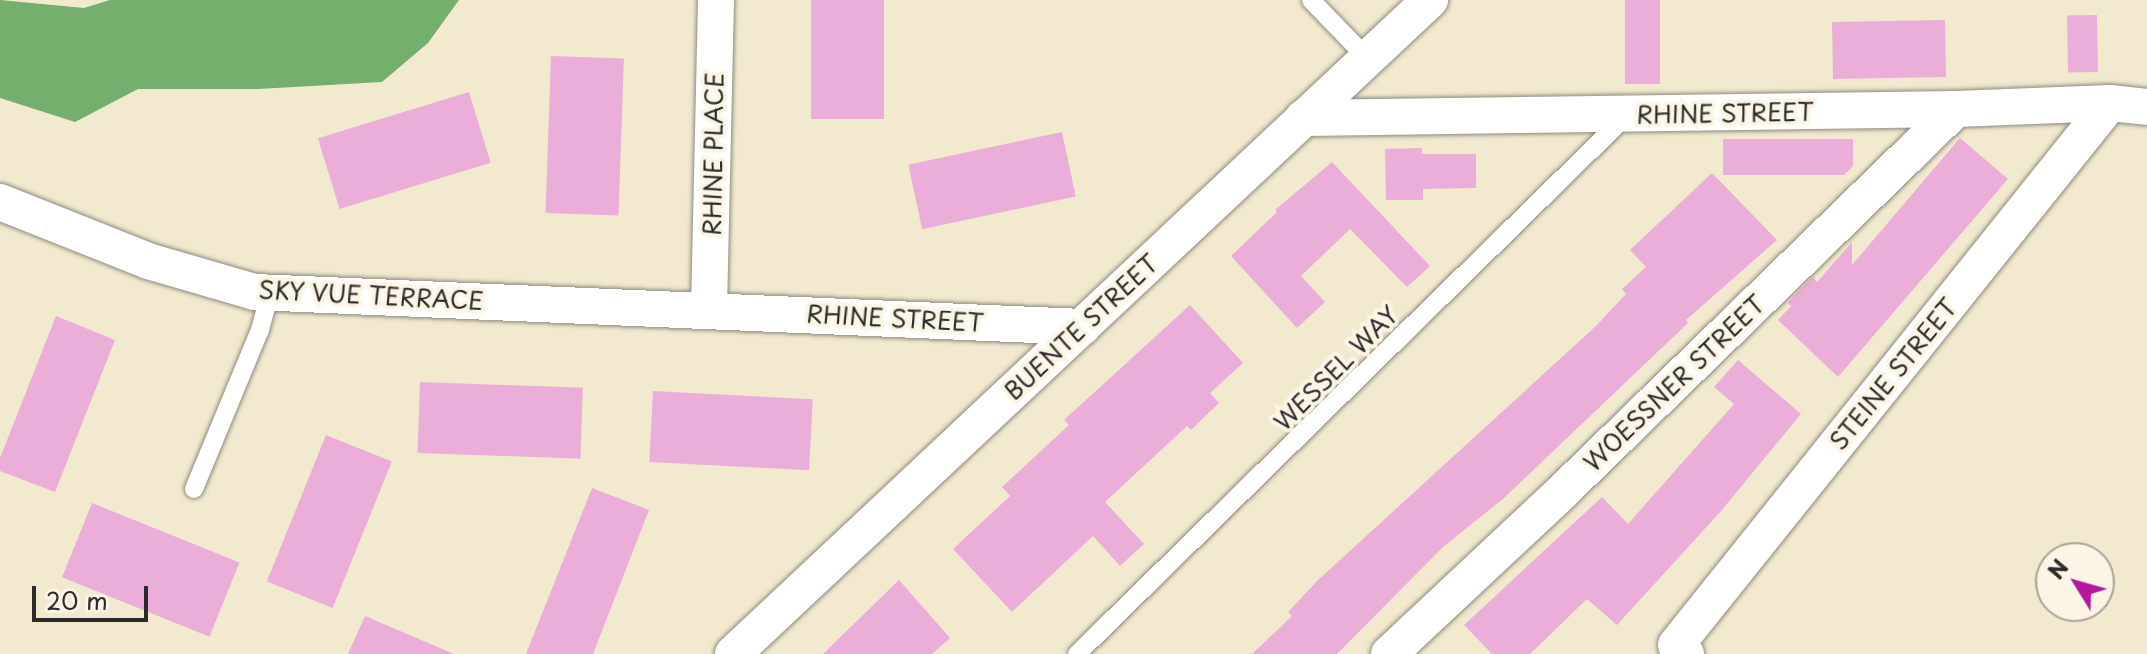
<!DOCTYPE html>
<style>
body{margin:0}
#map{position:relative;width:2147px;height:654px;overflow:hidden;background:#f2eacf;font-family:"Playpen Sans",sans-serif}
div>[style]{position:absolute}
.forest>*{inset:0;background:#74af6e}
.building>*{inset:0;background:#ebaed9;transform-origin:0 0}
.roads{filter:drop-shadow(0 0 2px #8e8a7d) drop-shadow(0 0 2px #8e8a7d)}
.service>*{height:18px;margin:-9px;padding:0 9px;transform-origin:9px;border-radius:9px;background:#fff}
.minor>*{height:36px;margin:-18px;padding:0 18px;transform-origin:18px;border-radius:18px;background:#fff}
span{translate:-50% -50%;white-space:nowrap;text-align:center;line-height:1.15;-webkit-text-stroke:8px #fcf5e5;paint-order:stroke}
.street-label{font-size:24px;color:#2b2b2b}
.north{position:absolute;left:2035px;top:542px;width:80px;height:80px;box-sizing:border-box;background:#fcf5e5;border:2px solid #a8a49b;border-radius:50%;rotate:307deg;font-size:22px;font-weight:700;line-height:32px;text-align:center;color:#2b2b2b}
.north::after{content:'';display:block;margin:auto;width:28px;height:36px;background:#b5179e;clip-path:polygon(50% 0,100% 100%,50% 72%,0 100%)}
.scale{position:absolute;left:32px;top:586px;width:116px;height:36px;box-sizing:border-box;border:4px solid #2b2b2b;border-top:0;padding-left:10px;font-size:24px;line-height:28px;white-space:nowrap;color:#2b2b2b;-webkit-text-stroke:6px #fcf5e5;paint-order:stroke}
</style>
<div id="map">
<div class="forest">
<i style="clip-path:polygon(0 0,84px 8px,110px 0,459px 0,428px 43px,382px 82px,258px 89px,138px 89px,75px 122px,0 98px)"></i>
</div>
<div class="building">
<i style="left:811px;top:0;width:73px;height:119px"></i>
<i style="left:1625px;top:0;width:35px;height:84px"></i>
<i style="left:2097px;top:15px;width:57px;height:30px;rotate:89deg"></i>
<i style="left:1945px;top:20px;width:57px;height:113px;rotate:89deg"></i>
<i style="left:551px;top:56px;width:73px;height:157px;rotate:2deg"></i>
<i style="left:469px;top:92px;width:74px;height:158px;rotate:73deg"></i>
<i style="left:1062px;top:132px;width:66px;height:157px;rotate:78deg"></i>
<i style="clip-path:polygon(1960px 138px,2008px 179px,1838px 377px,1778px 320px,1791px 306px,1788px 303px,1795px 295px,1813px 277px,1817px 282px,1852px 242px,1852px 265px)"></i>
<i style="clip-path:polygon(1723px 139px,1853px 139px,1853px 166px,1844px 175px,1723px 175px)"></i>
<i style="clip-path:polygon(1422px 148px,1422px 154px,1476px 154px,1476px 188px,1423px 189px,1423px 200px,1386px 200px,1385px 149px)"></i>
<i style="clip-path:polygon(1332px 162px,1430px 266px,1407px 287px,1350px 229px,1301px 276px,1325px 302px,1297px 328px,1231px 256px,1277px 212px,1275px 210px)"></i>
<i style="clip-path:polygon(1712px 173px,1777px 240px,1686px 320px,1688px 323px,1504px 498px,1443px 547px,1337px 654px,1252px 654px,1292px 616px,1288px 612px,1317px 581px,1597px 325px,1626px 294px,1622px 289px,1646px 267px,1630px 250px)"></i>
<i style="clip-path:polygon(1190px 305px,1243px 363px,1210px 393px,1219px 403px,1191px 430px,1187px 426px,1105px 502px,1144px 544px,1120px 566px,1093px 536px,1012px 612px,953px 549px,1010px 496px,1002px 487px,1069px 425px,1064px 420px)"></i>
<i style="clip-path:polygon(56px 316px,115px 340px,55px 492px,0 471px,0 458px)"></i>
<i style="clip-path:polygon(1738px 360px,1801px 414px,1721px 511px,1617px 625px,1587px 599px,1530px 654px,1492px 654px,1464px 625px,1602px 497px,1628px 524px,1734px 404px,1714px 387px)"></i>
<i style="left:420px;top:382px;width:163px;height:71px;rotate:2deg"></i>
<i style="left:653px;top:391px;width:160px;height:71px;rotate:3deg"></i>
<i style="left:326px;top:435px;width:71px;height:158px;rotate:22deg"></i>
<i style="clip-path:polygon(592px 488px,649px 510px,593px 654px,526px 654px)"></i>
<i style="left:92px;top:503px;width:159px;height:80px;rotate:22deg"></i>
<i style="clip-path:polygon(899px 580px,950px 638px,932px 654px,823px 654px)"></i>
<i style="clip-path:polygon(365px 616px,454px 654px,348px 654px)"></i>
</div>
<div class="roads">
<div class="service">
<i style="left:1311px;top:0;width:81px;rotate:46deg"></i>
<i style="left:194px;top:489px;width:172px;rotate:-67.5deg"></i>
<i style="left:260px;top:330px;width:38px;rotate:-75deg"></i>
<i style="left:1077px;top:654px;width:769px;rotate:-44.42deg"></i>
</div>
<div class="minor">
<i style="left:1303px;top:118px;width:653px;rotate:-0.79deg"></i>
<i style="left:1956px;top:109px;width:154px;rotate:-2.2deg"></i>
<i style="left:2110px;top:103px;width:37px;rotate:6deg"></i>
<i style="left:0;top:202px;width:159px;rotate:21.7deg"></i>
<i style="left:148px;top:261px;width:111px;rotate:16.2deg"></i>
<i style="left:255px;top:292px;width:828px;rotate:2.42deg"></i>
<i style="left:709px;top:309px;width:309px;rotate:-88.7deg"></i>
<i style="left:733px;top:654px;width:956px;rotate:-43.18deg"></i>
<i style="left:1389px;top:654px;width:237px;rotate:-43.1deg"></i>
<i style="left:1562px;top:492px;width:549px;rotate:-44.19deg"></i>
<i style="left:1686px;top:654px;width:13px;rotate:-138deg"></i>
<i style="left:1676px;top:645px;width:694px;rotate:-51.31deg"></i>
</div>
</div>
<div class="street-label">
<span style="left:1725px;top:113px;rotate:-1deg">RHINE STREET</span>
<span style="left:713px;top:154px;rotate:-89deg">RHINE PLACE</span>
<span style="left:371px;top:295px;rotate:3deg">SKY VUE TERRACE</span>
<span style="left:895px;top:318px;rotate:3deg">RHINE STREET</span>
<span style="left:1081px;top:327px;rotate:-43deg">BUENTE STREET</span>
<span style="left:1336px;top:368px;rotate:-45deg">WESSEL WAY</span>
<span style="left:1893px;top:374px;rotate:-51deg">STEINE STREET</span>
<span style="left:1674px;top:383px;rotate:-44deg">WOESSNER STREET</span>
</div>
<div class="north">N</div>
<div class="scale">20 m</div>
</div>
